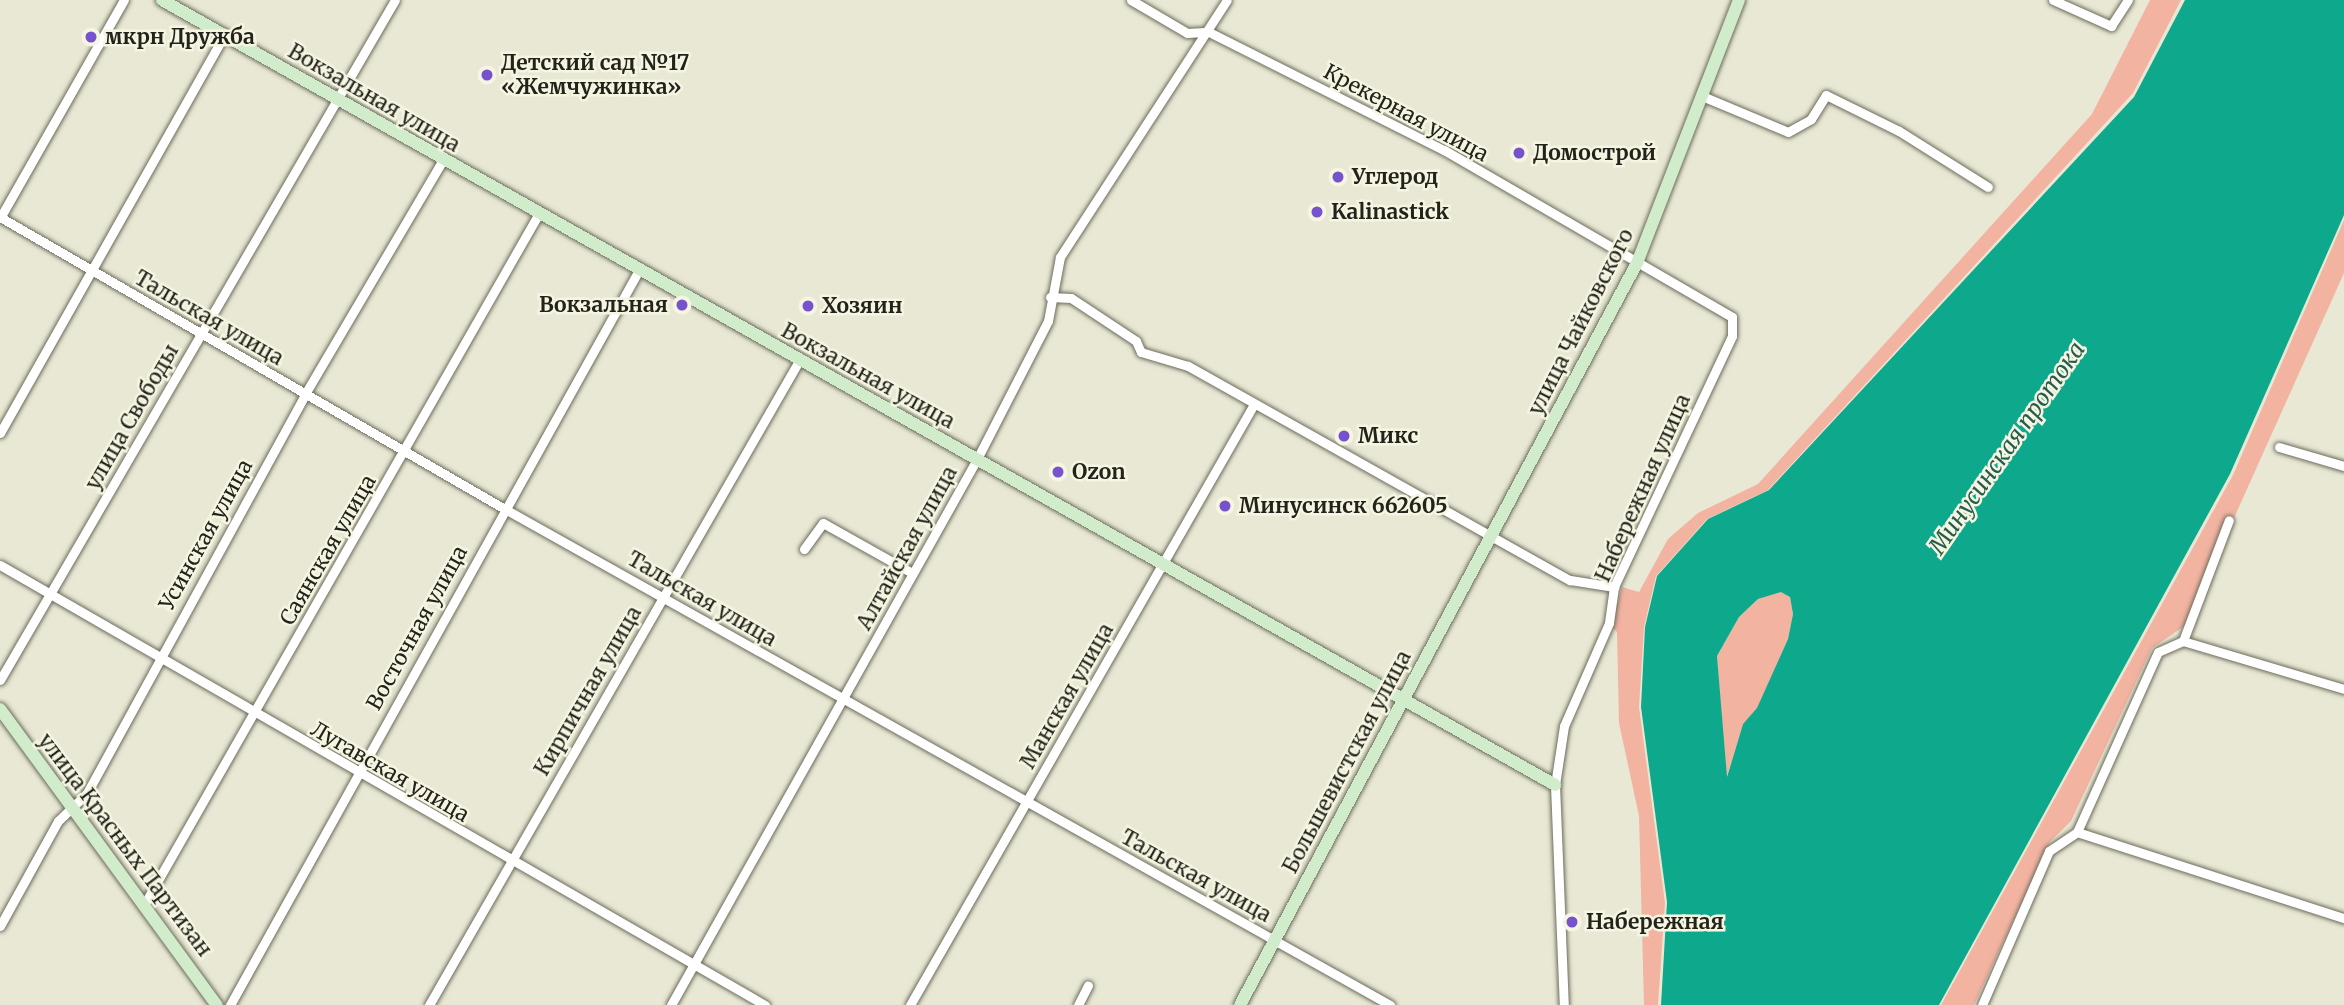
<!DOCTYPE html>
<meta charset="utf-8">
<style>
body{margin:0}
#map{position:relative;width:2344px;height:1005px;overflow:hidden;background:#e8e8d5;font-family:Merriweather,serif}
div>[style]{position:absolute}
.green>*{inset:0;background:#f3b3a1}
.water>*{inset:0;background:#0ea98c}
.roads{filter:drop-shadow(0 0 2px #6d6c5c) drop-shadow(0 0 2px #6d6c5c)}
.street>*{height:9px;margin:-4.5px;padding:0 4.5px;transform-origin:4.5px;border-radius:4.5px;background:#fff}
.secondary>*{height:12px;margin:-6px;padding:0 6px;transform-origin:6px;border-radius:6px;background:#d1eccb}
.dots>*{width:19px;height:19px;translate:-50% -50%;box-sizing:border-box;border:4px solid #f5f5e2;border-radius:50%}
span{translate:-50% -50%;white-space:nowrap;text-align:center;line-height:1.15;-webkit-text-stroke:5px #f5f5e2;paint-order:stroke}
.poi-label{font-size:21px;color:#23231c;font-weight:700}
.left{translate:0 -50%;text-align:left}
.right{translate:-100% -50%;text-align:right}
.street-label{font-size:21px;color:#23231c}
.water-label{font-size:23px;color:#265b4e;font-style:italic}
</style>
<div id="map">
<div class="green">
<i style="clip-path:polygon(2150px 0,2181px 0,2133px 93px,1768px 490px,1707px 519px,1656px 576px,1644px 627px,1639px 707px,1665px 903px,1658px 1005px,1644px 1005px,1639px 816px,1619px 723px,1617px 632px,1611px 626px,1622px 587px,1639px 592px,1668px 539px,1698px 513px,1758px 484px,2092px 114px)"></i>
<i style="clip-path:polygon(2344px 220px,2344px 273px,2186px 625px,2152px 648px,2071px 821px,2050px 842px,1974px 1005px,1941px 1005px,2233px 475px)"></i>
<i style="clip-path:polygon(1781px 591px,1790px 597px,1793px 614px,1788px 639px,1757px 709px,1743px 724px,1726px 779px,1717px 656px,1739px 617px,1758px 599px)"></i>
</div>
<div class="water">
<i style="clip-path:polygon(evenodd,2185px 0,2344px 0,2344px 215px,2230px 474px,1939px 1005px,1661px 1005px,1667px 902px,1641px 707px,1645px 627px,1657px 576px,1708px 519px,1769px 490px,2134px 97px,2185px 0,1781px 592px,1790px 597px,1793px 614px,1788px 639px,1757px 708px,1743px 724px,1727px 777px,1717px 656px,1739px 617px,1758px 599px,1781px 592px)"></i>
</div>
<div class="roads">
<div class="street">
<i style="left:1131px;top:0;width:65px;rotate:30.5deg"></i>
<i style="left:1187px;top:33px;width:22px;rotate:-3deg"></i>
<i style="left:1209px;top:32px;width:263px;rotate:26.7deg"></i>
<i style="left:1444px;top:150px;width:333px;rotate:30.1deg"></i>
<i style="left:1732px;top:317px;width:19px;rotate:90deg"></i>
<i style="left:1732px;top:336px;width:277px;rotate:115.2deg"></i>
<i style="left:1614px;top:587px;width:36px;rotate:98deg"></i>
<i style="left:1609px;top:623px;width:112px;rotate:113.6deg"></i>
<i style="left:1564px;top:726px;width:60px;rotate:98.7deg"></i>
<i style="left:1555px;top:785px;width:220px;rotate:87.7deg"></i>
<i style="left:2053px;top:0;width:64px;rotate:24.1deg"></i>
<i style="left:2111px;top:26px;width:31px;rotate:-57deg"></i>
<i style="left:1702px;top:96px;width:93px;rotate:22.7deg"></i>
<i style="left:1788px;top:132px;width:26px;rotate:-29deg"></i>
<i style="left:1811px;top:119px;width:28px;rotate:-58deg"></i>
<i style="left:1826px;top:95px;width:81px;rotate:26.3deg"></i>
<i style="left:1899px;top:131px;width:105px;rotate:32.2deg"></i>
<i style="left:0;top:217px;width:581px;rotate:30.05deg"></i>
<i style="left:503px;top:508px;width:1017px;rotate:29.26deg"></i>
<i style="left:0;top:218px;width:251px;rotate:-60.4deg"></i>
<i style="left:1050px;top:297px;width:21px;rotate:3deg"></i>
<i style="left:1071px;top:298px;width:78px;rotate:33.5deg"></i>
<i style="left:1136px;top:341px;width:12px;rotate:66deg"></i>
<i style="left:1141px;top:352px;width:49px;rotate:16.6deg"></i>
<i style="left:1188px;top:366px;width:438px;rotate:29.3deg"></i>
<i style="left:1570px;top:580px;width:45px;rotate:9deg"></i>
<i style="left:0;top:433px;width:458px;rotate:-60.6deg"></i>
<i style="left:2279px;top:447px;width:68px;rotate:16.3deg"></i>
<i style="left:804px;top:549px;width:32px;rotate:-54deg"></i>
<i style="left:823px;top:523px;width:102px;rotate:29.3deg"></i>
<i style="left:0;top:565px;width:883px;rotate:29.91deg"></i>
<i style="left:2183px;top:641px;width:168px;rotate:16.6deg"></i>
<i style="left:0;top:680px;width:786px;rotate:-59.85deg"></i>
<i style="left:2077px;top:832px;width:281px;rotate:17.9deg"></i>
<i style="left:145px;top:903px;width:795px;rotate:-60.27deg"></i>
<i style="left:0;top:926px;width:120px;rotate:-61.1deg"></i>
<i style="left:58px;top:821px;width:40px;rotate:-44deg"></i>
<i style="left:87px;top:793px;width:455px;rotate:-61.3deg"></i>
<i style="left:305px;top:394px;width:272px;rotate:-59.5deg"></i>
<i style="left:230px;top:1005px;width:841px;rotate:-60.91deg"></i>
<i style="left:429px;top:1005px;width:745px;rotate:-60.13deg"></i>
<i style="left:671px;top:1005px;width:626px;rotate:-60.73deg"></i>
<i style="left:977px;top:459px;width:155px;rotate:-62.8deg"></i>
<i style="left:1048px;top:321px;width:65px;rotate:-79.4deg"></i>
<i style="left:1060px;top:257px;width:306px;rotate:-57deg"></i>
<i style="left:910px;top:1005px;width:692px;rotate:-60.21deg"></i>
<i style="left:1078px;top:1005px;width:22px;rotate:-63deg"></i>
<i style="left:1982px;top:1005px;width:168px;rotate:-66.5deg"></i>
<i style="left:2049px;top:851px;width:34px;rotate:-34deg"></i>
<i style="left:2077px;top:832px;width:197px;rotate:-65.8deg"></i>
<i style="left:2158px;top:652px;width:27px;rotate:-24deg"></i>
<i style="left:2183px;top:641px;width:129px;rotate:-69.2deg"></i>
</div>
<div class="secondary">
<i style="left:162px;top:0;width:1599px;rotate:29.4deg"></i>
<i style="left:0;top:709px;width:367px;rotate:53.8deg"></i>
<i style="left:1240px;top:1005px;width:842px;rotate:-61.85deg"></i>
<i style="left:1637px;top:263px;width:282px;rotate:-68.8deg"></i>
</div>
</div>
<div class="dots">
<i style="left:91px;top:37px;background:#7653cc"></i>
<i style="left:487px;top:75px;background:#7653cc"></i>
<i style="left:1519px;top:153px;background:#7653cc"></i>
<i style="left:1338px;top:177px;background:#7653cc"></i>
<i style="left:1317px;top:212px;background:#7653cc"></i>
<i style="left:682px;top:305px;background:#7653cc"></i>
<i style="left:808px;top:306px;background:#7653cc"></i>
<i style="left:1344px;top:436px;background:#7653cc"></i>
<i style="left:1058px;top:472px;background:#7653cc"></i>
<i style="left:1225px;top:506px;background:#7653cc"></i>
<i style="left:1572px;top:922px;background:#7653cc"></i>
</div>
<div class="poi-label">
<span class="left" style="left:105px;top:37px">мкрн Дружба</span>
<span class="left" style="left:501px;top:75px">Детский сад №17<br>«Жемчужинка»</span>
<span class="left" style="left:1533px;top:153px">Домострой</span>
<span class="left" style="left:1352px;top:177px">Углерод</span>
<span class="left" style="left:1331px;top:212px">Kalinastick</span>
<span class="right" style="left:668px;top:305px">Вокзальная</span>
<span class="left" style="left:822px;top:306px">Хозяин</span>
<span class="left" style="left:1358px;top:436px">Микс</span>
<span class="left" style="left:1072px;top:472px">Ozon</span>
<span class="left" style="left:1239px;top:506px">Минусинск 662605</span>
<span class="left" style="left:1586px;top:922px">Набережная</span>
</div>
<div class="street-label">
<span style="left:374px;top:98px;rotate:30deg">Вокзальная улица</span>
<span style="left:1406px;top:113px;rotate:28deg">Крекерная улица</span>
<span style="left:209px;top:318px;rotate:30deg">Тальская улица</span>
<span style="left:1581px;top:322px;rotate:-63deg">улица Чайковского</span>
<span style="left:868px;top:376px;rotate:29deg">Вокзальная улица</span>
<span style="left:132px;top:417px;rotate:-60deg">улица Свободы</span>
<span style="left:1643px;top:488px;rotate:-66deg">Набережная улица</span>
<span style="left:206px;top:535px;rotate:-61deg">Усинская улица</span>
<span style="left:907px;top:548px;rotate:-61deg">Алтайская улица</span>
<span style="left:328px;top:550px;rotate:-60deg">Саянская улица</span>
<span style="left:702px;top:599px;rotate:30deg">Тальская улица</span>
<span style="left:417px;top:628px;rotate:-61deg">Восточная улица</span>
<span style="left:588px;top:691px;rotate:-60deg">Кирпичная улица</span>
<span style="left:1067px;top:696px;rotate:-60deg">Манская улица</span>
<span style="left:1347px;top:762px;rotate:-62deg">Большевистская улица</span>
<span style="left:390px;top:772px;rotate:30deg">Лугавская улица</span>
<span style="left:125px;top:845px;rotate:53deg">улица Красных Партизан</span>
<span style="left:1196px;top:876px;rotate:29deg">Тальская улица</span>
</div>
<div class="water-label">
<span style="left:2007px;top:448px;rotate:-55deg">Минусинская протока</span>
</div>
</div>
